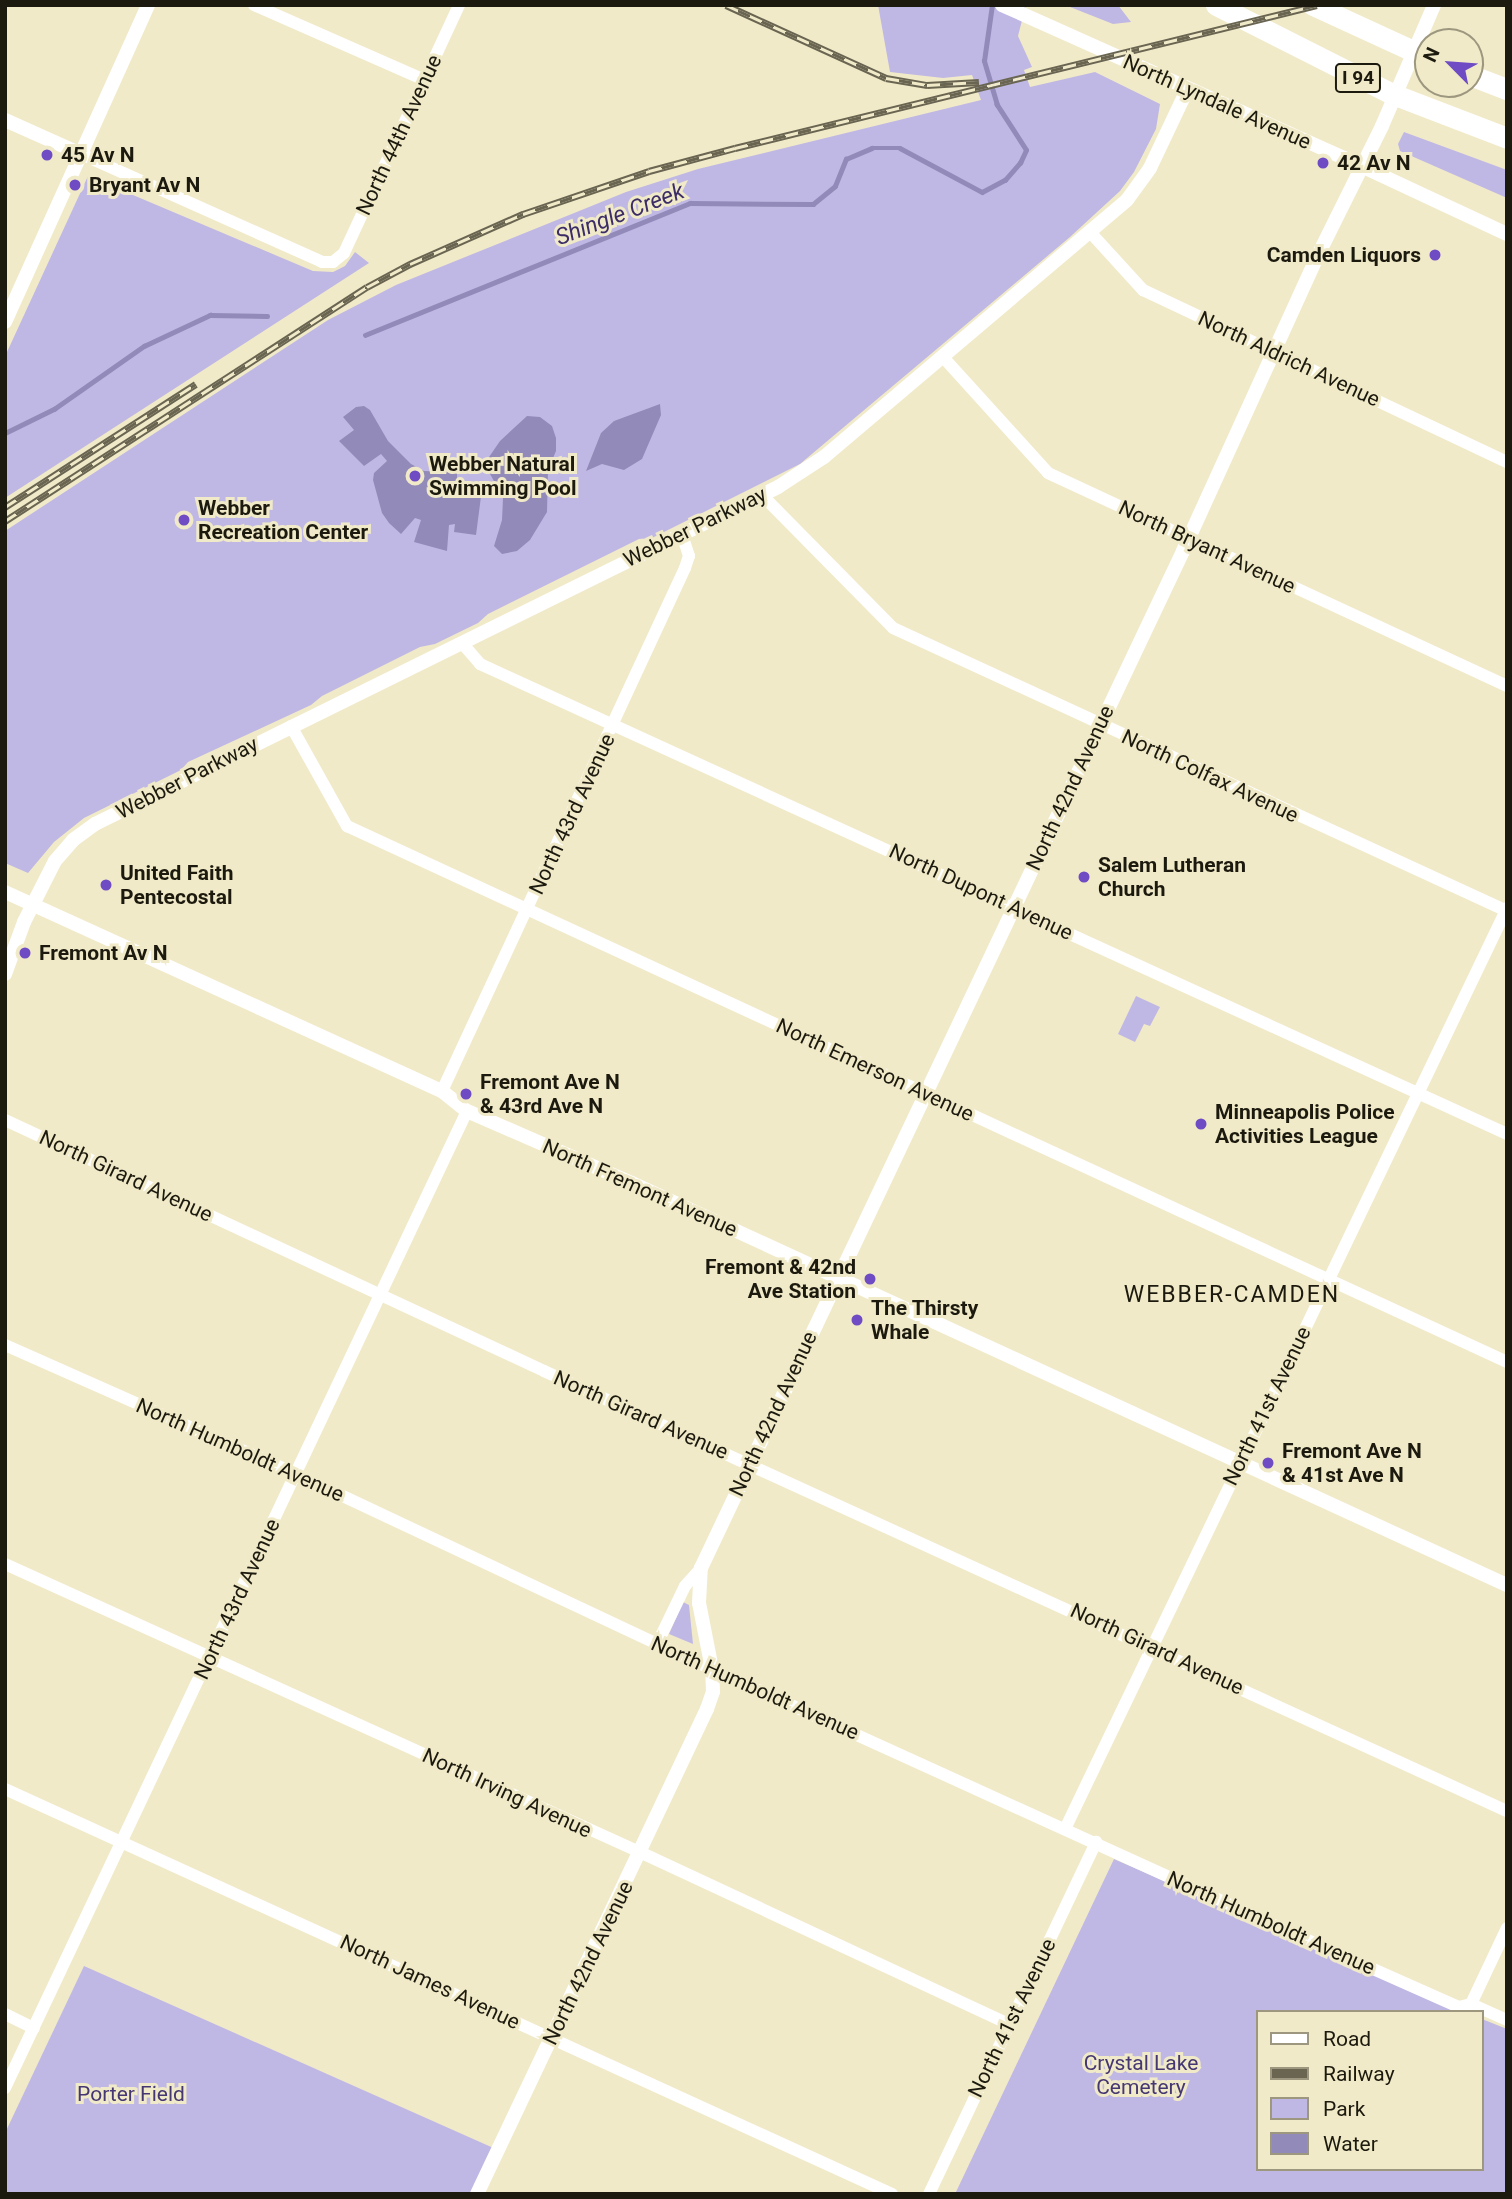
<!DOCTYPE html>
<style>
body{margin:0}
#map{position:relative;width:1512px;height:2199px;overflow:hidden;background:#f1eac9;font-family:Roboto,sans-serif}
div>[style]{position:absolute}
.green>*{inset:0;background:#c0b8e4}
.water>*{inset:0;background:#928ab8}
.stream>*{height:4.5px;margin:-2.25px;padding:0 2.25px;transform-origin:2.25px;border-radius:2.25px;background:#928ab8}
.minor>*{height:12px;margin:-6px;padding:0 6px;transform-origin:6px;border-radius:6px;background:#fff}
.tertiary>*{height:14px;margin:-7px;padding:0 7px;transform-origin:7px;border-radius:7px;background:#fff}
.motorway>*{height:21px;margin:-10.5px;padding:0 10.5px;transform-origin:10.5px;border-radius:10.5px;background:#fff}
.rail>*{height:7px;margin-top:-3.5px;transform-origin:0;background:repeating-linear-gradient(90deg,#f1eac9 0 13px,#696551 0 26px);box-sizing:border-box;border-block:2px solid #696551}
.dots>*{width:19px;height:19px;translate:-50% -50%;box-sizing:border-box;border:4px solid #f1eac9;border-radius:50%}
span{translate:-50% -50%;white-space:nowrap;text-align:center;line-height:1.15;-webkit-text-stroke:6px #f1eac9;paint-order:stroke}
.shield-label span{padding:2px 5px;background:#f1eac9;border:2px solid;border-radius:5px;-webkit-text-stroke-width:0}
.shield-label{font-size:19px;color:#1c1a0e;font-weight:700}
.street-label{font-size:21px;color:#1c1a0e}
.poi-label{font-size:21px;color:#1c1a0e;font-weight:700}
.left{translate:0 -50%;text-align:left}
.right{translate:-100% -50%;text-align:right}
.park-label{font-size:21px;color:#453772}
.water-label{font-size:23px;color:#3c2d67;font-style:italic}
.neighbourhood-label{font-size:23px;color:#1c1a0e;letter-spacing:2px}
.frame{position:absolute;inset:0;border:7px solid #1c1a0e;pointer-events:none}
.legend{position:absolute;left:1256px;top:2010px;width:228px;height:161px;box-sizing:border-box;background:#f1eac9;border:2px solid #9c977e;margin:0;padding:9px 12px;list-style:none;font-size:21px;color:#1c1a0e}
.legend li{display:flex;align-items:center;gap:14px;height:35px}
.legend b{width:35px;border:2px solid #9c977e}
.north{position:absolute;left:1414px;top:28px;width:70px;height:70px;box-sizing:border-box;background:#f1eac9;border:2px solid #9c977e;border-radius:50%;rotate:295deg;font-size:19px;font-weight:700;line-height:28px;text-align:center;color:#1c1a0e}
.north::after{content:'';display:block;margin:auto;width:24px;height:32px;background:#6f4bc4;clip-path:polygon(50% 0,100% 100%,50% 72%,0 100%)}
</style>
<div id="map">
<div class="green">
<i style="clip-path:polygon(878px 5px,1026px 5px,1018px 36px,1032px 67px,1024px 70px,1030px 87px,1095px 72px,1160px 104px,1156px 129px,1134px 172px,1120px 191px,1070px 237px,800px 464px,652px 538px,639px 539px,488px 614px,478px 623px,435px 644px,420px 647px,322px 696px,311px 705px,188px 762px,181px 770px,84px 818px,54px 842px,28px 873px,5px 863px,5px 531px,328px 320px,396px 285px,626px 192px,698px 169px,981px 100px,972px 75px,943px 78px,890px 72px)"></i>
<i style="clip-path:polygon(1065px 5px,1118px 5px,1131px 22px,1113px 24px)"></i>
<i style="clip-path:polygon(1404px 132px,1507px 170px,1507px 198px,1400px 151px,1398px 144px)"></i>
<i style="clip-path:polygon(88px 176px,313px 271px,333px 272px,345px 266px,355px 252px,369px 263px,5px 498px,7px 352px)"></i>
<i style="clip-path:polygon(1136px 996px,1160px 1007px,1150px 1026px,1144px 1024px,1135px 1042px,1118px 1034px)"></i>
<i style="clip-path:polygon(683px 1602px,689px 1605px,693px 1644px,669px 1634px)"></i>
<i style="clip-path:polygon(1114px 1859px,1466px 2012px,1258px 2012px,1258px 2169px,1482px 2169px,1482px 2019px,1507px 2029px,1507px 2194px,955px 2194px)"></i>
<i style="clip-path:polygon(84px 1966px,498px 2150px,477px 2194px,5px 2194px,5px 2133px)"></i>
</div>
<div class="water">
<i style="clip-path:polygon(660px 404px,661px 415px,642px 459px,624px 470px,602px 464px,586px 471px,601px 433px,614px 421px)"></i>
<i style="clip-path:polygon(364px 406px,370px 410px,388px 441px,411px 464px,424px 471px,457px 472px,457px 485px,482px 489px,476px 535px,454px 532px,455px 524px,449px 525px,447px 551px,414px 542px,421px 520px,415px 518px,401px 534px,389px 523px,382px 513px,373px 480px,374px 473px,387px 461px,381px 454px,364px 466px,339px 441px,354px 430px,343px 417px,356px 407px)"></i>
<i style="clip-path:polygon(527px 416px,540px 417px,552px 426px,556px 438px,556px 451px,548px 470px,547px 512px,530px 540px,517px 551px,502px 554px,494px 546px,502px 520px,503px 498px,489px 472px,487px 460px,500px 441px)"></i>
</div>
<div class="stream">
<i style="left:365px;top:335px;width:351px;rotate:-22.1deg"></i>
<i style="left:690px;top:203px;width:123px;rotate:0.5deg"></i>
<i style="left:813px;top:204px;width:28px;rotate:-39deg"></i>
<i style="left:835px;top:186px;width:29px;rotate:-68deg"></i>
<i style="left:846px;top:159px;width:28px;rotate:-23deg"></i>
<i style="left:872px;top:148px;width:28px"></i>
<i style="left:900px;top:148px;width:93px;rotate:28.2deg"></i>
<i style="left:982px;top:192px;width:26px;rotate:-28deg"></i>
<i style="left:1005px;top:180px;width:23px;rotate:-49deg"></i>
<i style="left:1020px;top:163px;width:14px;rotate:-65deg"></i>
<i style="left:1026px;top:150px;width:54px;rotate:-122.8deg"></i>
<i style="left:997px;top:105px;width:46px;rotate:-106.5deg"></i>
<i style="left:984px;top:61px;width:57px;rotate:-81.9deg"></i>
<i style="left:5px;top:433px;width:55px;rotate:-26.1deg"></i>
<i style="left:54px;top:409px;width:110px;rotate:-35deg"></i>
<i style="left:144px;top:346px;width:73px;rotate:-25.2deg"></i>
<i style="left:210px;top:315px;width:57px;rotate:1deg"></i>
</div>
<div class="minor">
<i style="left:254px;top:5px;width:187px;rotate:23.7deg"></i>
<i style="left:81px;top:154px;width:264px;rotate:24.1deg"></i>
<i style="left:322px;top:262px;width:11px"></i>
<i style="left:333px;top:262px;width:14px;rotate:-39deg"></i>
<i style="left:344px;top:253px;width:273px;rotate:-65.1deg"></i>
<i style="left:1090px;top:232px;width:79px;rotate:47.6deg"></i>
<i style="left:1143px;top:290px;width:403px;rotate:25.3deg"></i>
<i style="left:943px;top:357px;width:156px;rotate:47.8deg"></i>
<i style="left:1048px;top:473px;width:506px;rotate:24.89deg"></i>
<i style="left:761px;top:494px;width:188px;rotate:45.4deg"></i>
<i style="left:893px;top:628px;width:676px;rotate:24.75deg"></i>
<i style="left:462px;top:643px;width:28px;rotate:49deg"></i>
<i style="left:480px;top:664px;width:1129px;rotate:24.59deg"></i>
<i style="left:291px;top:726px;width:115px;rotate:60.8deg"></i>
<i style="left:347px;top:826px;width:1278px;rotate:24.8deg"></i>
<i style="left:442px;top:1091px;width:577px;rotate:-65.08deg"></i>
<i style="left:685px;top:568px;width:13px;rotate:-72deg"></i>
<i style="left:689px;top:556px;width:23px;rotate:-108deg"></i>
<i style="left:5px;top:1120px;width:595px;rotate:24.97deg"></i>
<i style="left:544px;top:1371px;width:1059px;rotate:24.56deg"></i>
<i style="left:5px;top:1345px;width:318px;rotate:23.9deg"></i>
<i style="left:296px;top:1474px;width:399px;rotate:25.2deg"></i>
<i style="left:657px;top:1644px;width:698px;rotate:24.47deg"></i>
<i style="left:1292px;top:1933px;width:183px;rotate:23.9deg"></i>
<i style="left:1459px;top:2007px;width:12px;rotate:-14deg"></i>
<i style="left:1471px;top:2004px;width:39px;rotate:24deg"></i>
<i style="left:5px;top:1564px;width:702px;rotate:24.41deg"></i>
<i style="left:644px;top:1854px;width:402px;rotate:25deg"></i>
<i style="left:657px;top:1644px;width:64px;rotate:-64.2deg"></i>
<i style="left:685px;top:1586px;width:24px;rotate:-48deg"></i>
<i style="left:5px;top:1789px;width:975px;rotate:24.54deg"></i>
<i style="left:1065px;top:1829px;width:1022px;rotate:-64.36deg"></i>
<i style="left:1471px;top:2004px;width:84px;rotate:-64.7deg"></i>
<i style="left:5px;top:2014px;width:32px;rotate:26deg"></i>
<i style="left:5px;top:2088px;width:1081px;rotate:-64.69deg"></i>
<i style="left:929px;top:2194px;width:390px;rotate:-64.6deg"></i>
</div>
<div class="tertiary">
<i style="left:1002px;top:5px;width:375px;rotate:24.1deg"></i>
<i style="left:1344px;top:158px;width:180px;rotate:25deg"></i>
<i style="left:5px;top:120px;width:83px;rotate:24.1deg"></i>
<i style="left:5px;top:322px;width:348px;rotate:-65.7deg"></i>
<i style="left:5px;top:892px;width:480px;rotate:24.5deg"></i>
<i style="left:442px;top:1091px;width:32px;rotate:39deg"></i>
<i style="left:467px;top:1111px;width:180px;rotate:23.6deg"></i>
<i style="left:632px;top:1183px;width:963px;rotate:24.68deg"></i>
<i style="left:5px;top:974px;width:55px;rotate:-69.9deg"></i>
<i style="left:24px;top:922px;width:68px;rotate:-63.1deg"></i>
<i style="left:55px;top:861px;width:28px;rotate:-49deg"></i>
<i style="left:73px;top:840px;width:27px;rotate:-36deg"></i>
<i style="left:95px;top:824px;width:762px;rotate:-26.26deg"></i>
<i style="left:778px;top:487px;width:55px;rotate:-33.1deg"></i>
<i style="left:824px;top:457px;width:397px;rotate:-40.3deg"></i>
<i style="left:1127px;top:200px;width:39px;rotate:-54deg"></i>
<i style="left:1150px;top:168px;width:86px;rotate:-64.6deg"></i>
<i style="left:477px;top:2194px;width:537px;rotate:-64.63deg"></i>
<i style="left:707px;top:1709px;width:18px;rotate:-71deg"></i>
<i style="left:713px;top:1692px;width:23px;rotate:-92deg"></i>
<i style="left:712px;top:1669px;width:67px;rotate:-101.1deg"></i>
<i style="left:699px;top:1603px;width:35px;rotate:-87deg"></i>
<i style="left:701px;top:1568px;width:1125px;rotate:-64.64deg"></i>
<i style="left:1183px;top:551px;width:325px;rotate:-65.5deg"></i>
<i style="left:1318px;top:255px;width:144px;rotate:-63.6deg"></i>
<i style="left:1382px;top:126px;width:132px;rotate:-66.7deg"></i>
</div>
<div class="motorway">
<i style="left:1216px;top:5px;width:195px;rotate:26.8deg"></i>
<i style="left:1390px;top:93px;width:125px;rotate:21deg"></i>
<i style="left:1313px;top:5px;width:127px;rotate:24.7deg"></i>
<i style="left:1470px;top:75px;width:40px;rotate:21deg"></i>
</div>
<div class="rail">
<i style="left:726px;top:5px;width:176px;rotate:24.5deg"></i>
<i style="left:886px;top:78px;width:42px;rotate:9.7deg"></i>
<i style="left:927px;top:85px;width:52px;rotate:-3.3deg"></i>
<i style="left:5px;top:507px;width:227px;rotate:-32.8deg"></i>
<i style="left:5px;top:521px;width:431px;rotate:-32.9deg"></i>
<i style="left:367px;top:287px;width:49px;rotate:-28.1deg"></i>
<i style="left:410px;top:264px;width:124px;rotate:-23.9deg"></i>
<i style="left:523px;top:214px;width:133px;rotate:-18.8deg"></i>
<i style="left:649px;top:171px;width:89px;rotate:-15deg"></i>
<i style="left:735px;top:148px;width:599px;rotate:-13.8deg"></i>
</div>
<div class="dots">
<i style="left:47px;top:155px;background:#6f4bc4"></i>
<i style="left:1323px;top:163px;background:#6f4bc4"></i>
<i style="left:75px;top:185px;background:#6f4bc4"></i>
<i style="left:1435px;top:255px;background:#6f4bc4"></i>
<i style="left:415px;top:476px;background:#6f4bc4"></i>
<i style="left:184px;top:520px;background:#6f4bc4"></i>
<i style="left:1084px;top:877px;background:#6f4bc4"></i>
<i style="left:106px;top:885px;background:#6f4bc4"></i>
<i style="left:25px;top:953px;background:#6f4bc4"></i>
<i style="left:466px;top:1094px;background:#6f4bc4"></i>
<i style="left:1201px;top:1124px;background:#6f4bc4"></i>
<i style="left:870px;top:1279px;background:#6f4bc4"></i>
<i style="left:857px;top:1320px;background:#6f4bc4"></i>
<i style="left:1268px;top:1463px;background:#6f4bc4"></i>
</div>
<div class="shield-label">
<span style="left:1358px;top:78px">I 94</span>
</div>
<div class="street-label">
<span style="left:1217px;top:102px;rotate:24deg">North Lyndale Avenue</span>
<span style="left:399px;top:135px;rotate:-65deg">North 44th Avenue</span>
<span style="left:1289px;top:359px;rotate:25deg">North Aldrich Avenue</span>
<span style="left:695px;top:527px;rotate:-26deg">Webber Parkway</span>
<span style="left:1207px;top:547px;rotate:25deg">North Bryant Avenue</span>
<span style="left:1210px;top:776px;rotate:25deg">North Colfax Avenue</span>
<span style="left:187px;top:778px;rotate:-27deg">Webber Parkway</span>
<span style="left:1070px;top:788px;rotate:-65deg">North 42nd Avenue</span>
<span style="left:572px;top:814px;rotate:-65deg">North 43rd Avenue</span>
<span style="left:981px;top:892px;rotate:25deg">North Dupont Avenue</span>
<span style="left:875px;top:1070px;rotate:25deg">North Emerson Avenue</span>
<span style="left:126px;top:1176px;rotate:25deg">North Girard Avenue</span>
<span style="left:640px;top:1188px;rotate:24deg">North Fremont Avenue</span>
<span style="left:1267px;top:1406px;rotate:-64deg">North 41st Avenue</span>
<span style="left:773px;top:1414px;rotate:-65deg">North 42nd Avenue</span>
<span style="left:641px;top:1415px;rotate:24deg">North Girard Avenue</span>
<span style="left:240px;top:1450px;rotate:24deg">North Humboldt Avenue</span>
<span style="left:237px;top:1599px;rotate:-65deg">North 43rd Avenue</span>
<span style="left:1157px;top:1649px;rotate:25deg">North Girard Avenue</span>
<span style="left:755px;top:1688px;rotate:24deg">North Humboldt Avenue</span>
<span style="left:507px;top:1793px;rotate:25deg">North Irving Avenue</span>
<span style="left:1271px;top:1923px;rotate:24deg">North Humboldt Avenue</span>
<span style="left:588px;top:1963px;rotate:-64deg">North 42nd Avenue</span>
<span style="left:430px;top:1982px;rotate:25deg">North James Avenue</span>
<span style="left:1012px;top:2018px;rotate:-64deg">North 41st Avenue</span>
</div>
<div class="poi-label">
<span class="left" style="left:61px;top:155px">45 Av N</span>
<span class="left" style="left:1337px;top:163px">42 Av N</span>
<span class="left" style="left:89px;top:185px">Bryant Av N</span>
<span class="right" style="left:1421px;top:255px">Camden Liquors</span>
<span class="left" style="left:429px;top:476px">Webber Natural<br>Swimming Pool</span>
<span class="left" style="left:198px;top:520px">Webber<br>Recreation Center</span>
<span class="left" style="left:1098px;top:877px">Salem Lutheran<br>Church</span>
<span class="left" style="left:120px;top:885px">United Faith<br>Pentecostal</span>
<span class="left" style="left:39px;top:953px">Fremont Av N</span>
<span class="left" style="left:480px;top:1094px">Fremont Ave N<br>&amp; 43rd Ave N</span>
<span class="left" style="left:1215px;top:1124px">Minneapolis Police<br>Activities League</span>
<span class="right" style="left:856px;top:1279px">Fremont &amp; 42nd<br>Ave Station</span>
<span class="left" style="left:871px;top:1320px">The Thirsty<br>Whale</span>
<span class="left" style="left:1282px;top:1463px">Fremont Ave N<br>&amp; 41st Ave N</span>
</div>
<div class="park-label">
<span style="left:1141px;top:2075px">Crystal Lake<br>Cemetery</span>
<span style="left:131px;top:2094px">Porter Field</span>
</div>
<div class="water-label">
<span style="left:620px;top:215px;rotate:-21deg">Shingle Creek</span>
</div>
<div class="neighbourhood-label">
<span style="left:1232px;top:1295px">WEBBER-CAMDEN</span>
</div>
<div class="frame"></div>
<ul class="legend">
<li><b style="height:9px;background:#fff"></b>Road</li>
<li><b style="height:9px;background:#696551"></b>Railway</li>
<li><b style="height:19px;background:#c0b8e4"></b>Park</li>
<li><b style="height:19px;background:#928ab8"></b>Water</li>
</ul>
<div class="north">N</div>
</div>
